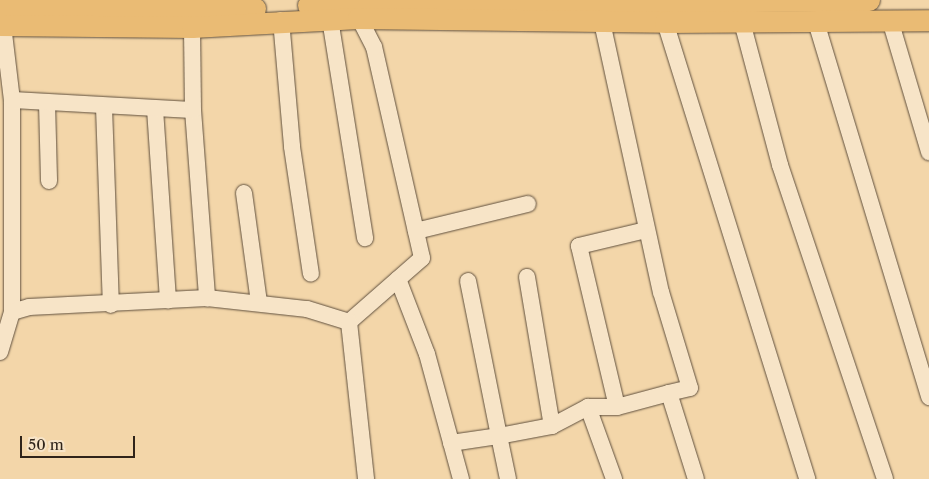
<!DOCTYPE html>
<style>
body{margin:0}
#map{position:relative;width:929px;height:479px;overflow:hidden;background:#f3d6a9;font-family:"Libre Caslon Text",serif}
div>[style]{position:absolute}
.roads{filter:drop-shadow(0 0 1px #60503e) drop-shadow(0 0 1px #60503e)}
.minor>*{height:16px;margin:-8px;padding:0 8px;transform-origin:8px;border-radius:8px;background:#f7e4c7}
.major>*{height:21px;margin:-10.5px;padding:0 10.5px;transform-origin:10.5px;border-radius:10.5px;background:#eabb74}
span{translate:-50% -50%;white-space:nowrap;text-align:center;line-height:1.15;-webkit-text-stroke:4px #f7e4c7;paint-order:stroke}
.scale{position:absolute;left:20px;top:436px;width:115px;height:22px;box-sizing:border-box;border:2px solid #2f241a;border-top:0;padding-left:6px;font-size:15px;line-height:18px;white-space:nowrap;color:#2f241a;-webkit-text-stroke:4px #f7e4c7;paint-order:stroke}
</style>
<div id="map">
<div class="roads">
<div class="minor">
<i style="left:330px;top:19px;width:222px;rotate:80.9deg"></i>
<i style="left:281px;top:20px;width:127px;rotate:85deg"></i>
<i style="left:292px;top:147px;width:128px;rotate:81.5deg"></i>
<i style="left:890px;top:20px;width:138px;rotate:73.5deg"></i>
<i style="left:602px;top:22px;width:276px;rotate:77.7deg"></i>
<i style="left:661px;top:292px;width:100px;rotate:73.2deg"></i>
<i style="left:690px;top:388px;width:22px;rotate:167deg"></i>
<i style="left:669px;top:393px;width:90px;rotate:72.6deg"></i>
<i style="left:665px;top:22px;width:479px;rotate:72.7deg"></i>
<i style="left:742px;top:22px;width:148px;rotate:75.1deg"></i>
<i style="left:780px;top:165px;width:331px;rotate:71.5deg"></i>
<i style="left:816px;top:22px;width:392px;rotate:73.2deg"></i>
<i style="left:3px;top:25px;width:76px;rotate:83.2deg"></i>
<i style="left:47px;top:103px;width:78px;rotate:88.5deg"></i>
<i style="left:104px;top:107px;width:198px;rotate:88deg"></i>
<i style="left:155px;top:109px;width:192px;rotate:86.1deg"></i>
<i style="left:193px;top:110px;width:189px;rotate:85.7deg"></i>
<i style="left:244px;top:193px;width:111px;rotate:82.2deg"></i>
<i style="left:646px;top:230px;width:69px;rotate:166.6deg"></i>
<i style="left:579px;top:246px;width:165px;rotate:76.7deg"></i>
<i style="left:617px;top:407px;width:54px;rotate:-15.1deg"></i>
<i style="left:416px;top:231px;width:115px;rotate:-13.6deg"></i>
<i style="left:527px;top:277px;width:151px;rotate:80.5deg"></i>
<i style="left:398px;top:279px;width:80px;rotate:68.9deg"></i>
<i style="left:427px;top:354px;width:130px;rotate:74.8deg"></i>
<i style="left:12px;top:312px;width:212px;rotate:-90deg"></i>
<i style="left:12px;top:100px;width:181px;rotate:3.2deg"></i>
<i style="left:193px;top:110px;width:83px;rotate:-90.7deg"></i>
<i style="left:349px;top:322px;width:97px;rotate:-41.2deg"></i>
<i style="left:422px;top:258px;width:216px;rotate:-102.8deg"></i>
<i style="left:374px;top:47px;width:42px;rotate:-117.2deg"></i>
<i style="left:0;top:352px;width:42px;rotate:-73.3deg"></i>
<i style="left:12px;top:312px;width:18px;rotate:-16deg"></i>
<i style="left:29px;top:307px;width:178px;rotate:-2.9deg"></i>
<i style="left:207px;top:298px;width:101px;rotate:6.3deg"></i>
<i style="left:307px;top:309px;width:44px;rotate:17.2deg"></i>
<i style="left:349px;top:322px;width:158px;rotate:83.8deg"></i>
<i style="left:588px;top:407px;width:77px;rotate:70.1deg"></i>
<i style="left:451px;top:443px;width:49px;rotate:-8.3deg"></i>
<i style="left:499px;top:436px;width:158px;rotate:-101.3deg"></i>
<i style="left:508px;top:479px;width:44px;rotate:-101.8deg"></i>
<i style="left:499px;top:436px;width:54px;rotate:-10.7deg"></i>
<i style="left:552px;top:426px;width:41px;rotate:-27.8deg"></i>
<i style="left:588px;top:407px;width:29px"></i>
</div>
<div class="major">
<i style="left:308px;top:5px;width:561px;rotate:-0.51deg"></i>
<i style="left:0;top:10px;width:255px;rotate:-0.4deg"></i>
<i style="left:0;top:25px;width:192px;rotate:0.6deg"></i>
<i style="left:192px;top:27px;width:166px;rotate:-3.1deg"></i>
<i style="left:358px;top:18px;width:307px;rotate:0.7deg"></i>
<i style="left:665px;top:22px;width:264px;rotate:-0.4deg"></i>
</div>
</div>
<div class="scale">50 m</div>
</div>
